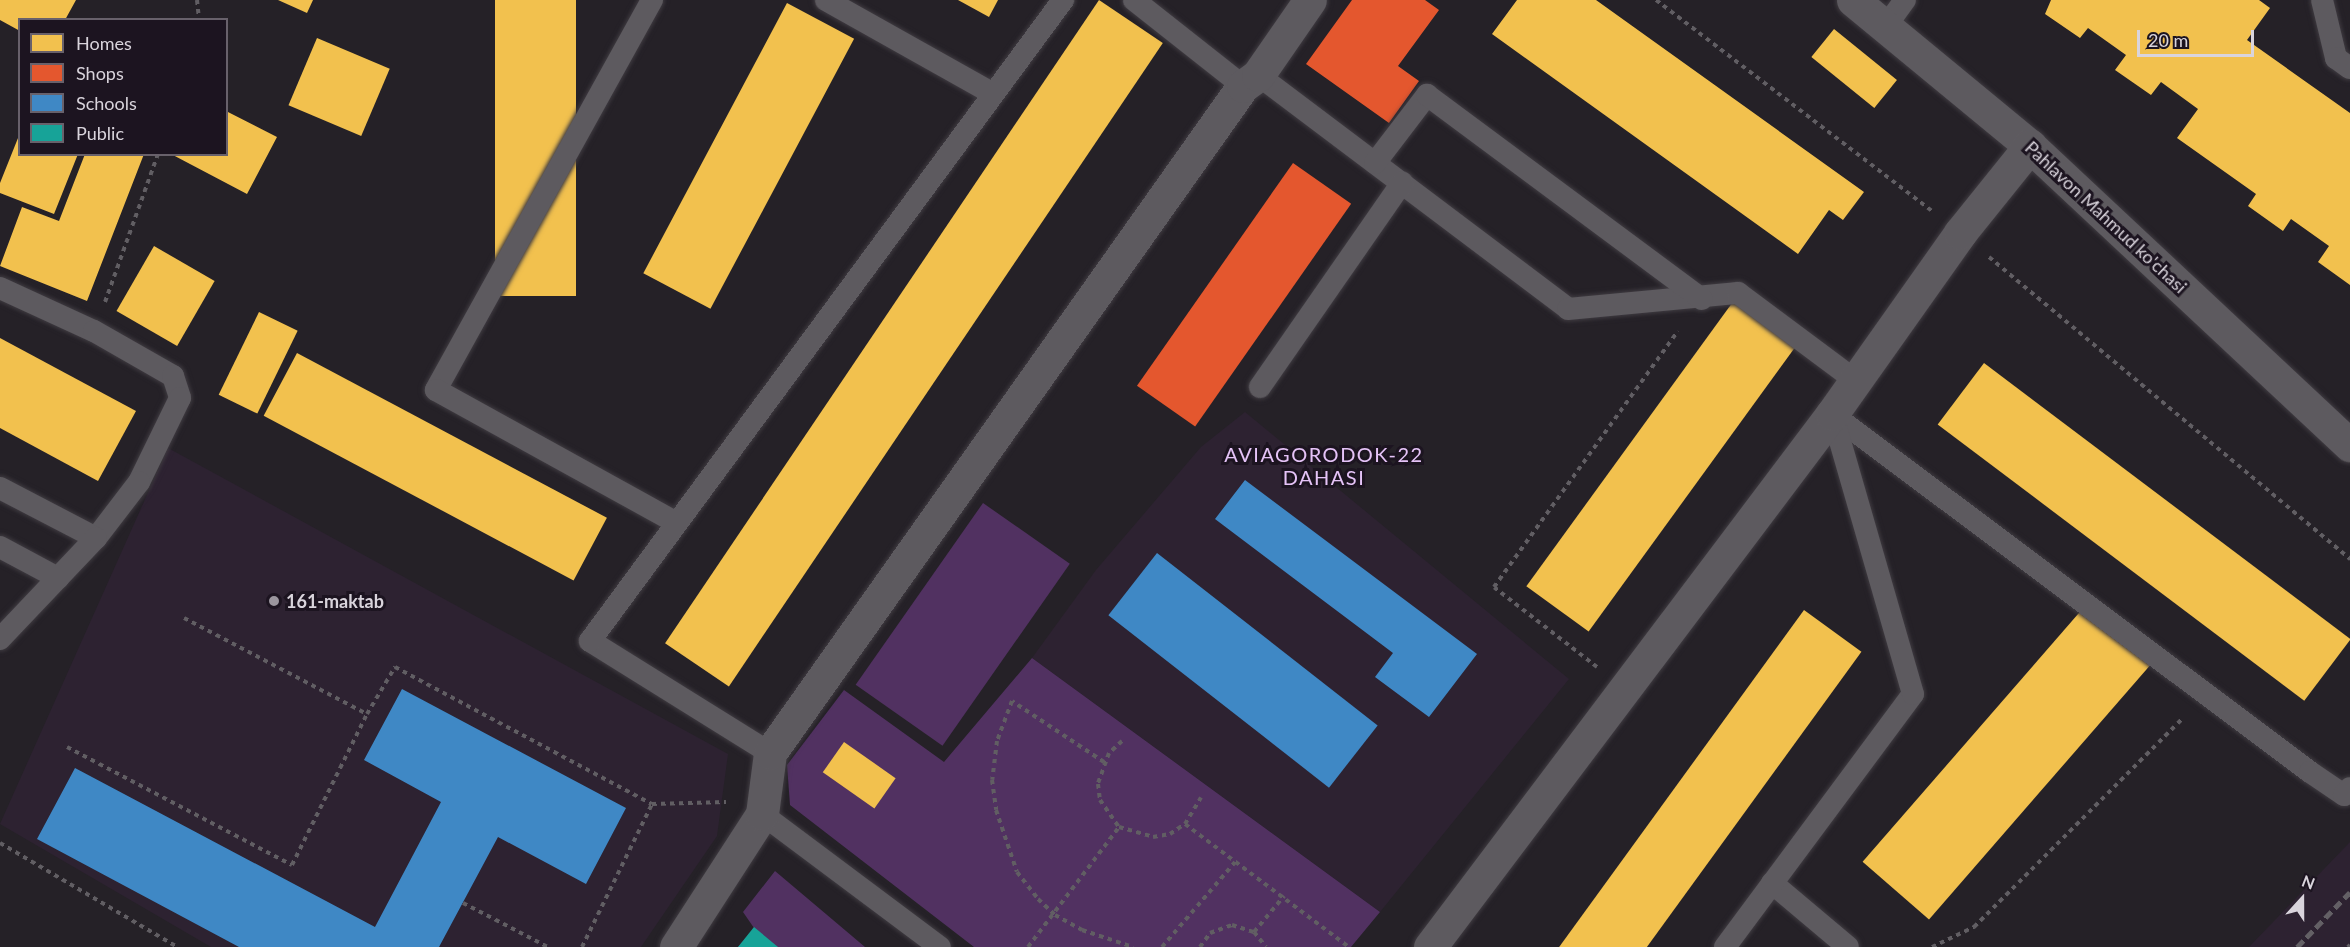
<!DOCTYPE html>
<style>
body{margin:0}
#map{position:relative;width:2350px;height:947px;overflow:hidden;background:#252127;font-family:Lato,sans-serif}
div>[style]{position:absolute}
.built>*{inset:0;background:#2d2231}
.green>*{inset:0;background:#513161;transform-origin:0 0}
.homes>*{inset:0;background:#f2c14e;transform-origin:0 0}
.shops>*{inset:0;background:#e4572e;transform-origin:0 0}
.schools>*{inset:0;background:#3f88c5;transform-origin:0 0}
.public>*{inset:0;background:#17a398}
.path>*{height:4px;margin-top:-2px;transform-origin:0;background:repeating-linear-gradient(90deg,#615e63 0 4.5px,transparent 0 9px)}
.roads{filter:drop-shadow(0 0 2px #3f3b41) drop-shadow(0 0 2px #3f3b41)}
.service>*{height:22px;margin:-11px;padding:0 11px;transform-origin:11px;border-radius:11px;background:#5d5a5f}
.minor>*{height:33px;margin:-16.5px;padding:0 16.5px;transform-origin:16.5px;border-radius:16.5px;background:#5d5a5f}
.rail>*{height:4.5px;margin-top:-2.25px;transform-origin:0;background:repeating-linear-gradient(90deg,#636065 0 9px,transparent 0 13.5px)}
.dots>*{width:16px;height:16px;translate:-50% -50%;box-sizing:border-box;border:3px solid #1c1420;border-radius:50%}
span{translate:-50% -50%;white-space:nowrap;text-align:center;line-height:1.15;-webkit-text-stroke:6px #1c1420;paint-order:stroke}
.street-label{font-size:18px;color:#d9d4dc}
.poi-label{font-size:18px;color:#d9d4dc;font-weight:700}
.left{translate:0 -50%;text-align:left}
.neighbourhood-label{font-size:20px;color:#e5c3f7;letter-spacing:1.5px}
.legend{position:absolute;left:18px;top:18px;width:210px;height:138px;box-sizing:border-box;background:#1c1420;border:2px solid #68616b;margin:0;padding:8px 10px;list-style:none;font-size:18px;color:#d9d4dc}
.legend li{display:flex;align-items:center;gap:12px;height:30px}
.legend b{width:30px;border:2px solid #68616b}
.north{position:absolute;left:2272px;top:869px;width:60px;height:60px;-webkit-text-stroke:4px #1c1420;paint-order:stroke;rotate:21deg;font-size:16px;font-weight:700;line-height:24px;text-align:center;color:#d9d4dc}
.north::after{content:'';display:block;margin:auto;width:21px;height:27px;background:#d9d4dc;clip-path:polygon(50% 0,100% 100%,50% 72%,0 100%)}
.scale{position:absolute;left:2137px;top:30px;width:117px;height:27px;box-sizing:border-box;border:3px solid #d9d4dc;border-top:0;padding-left:8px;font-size:18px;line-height:21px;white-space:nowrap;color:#d9d4dc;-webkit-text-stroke:4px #1c1420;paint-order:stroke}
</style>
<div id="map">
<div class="built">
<i style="clip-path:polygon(1245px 412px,1569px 679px,1380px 912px,1032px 658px,1096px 570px,1201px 447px)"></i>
<i style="clip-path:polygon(168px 448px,728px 754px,717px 836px,641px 947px,211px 947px,0 824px)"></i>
<i style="clip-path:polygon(2350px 842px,2350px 947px,2249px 947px)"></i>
</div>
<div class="green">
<i style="left:983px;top:503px;width:106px;height:222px;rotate:35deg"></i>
<i style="clip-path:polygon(1032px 658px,1380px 912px,1351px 947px,974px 947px,790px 805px,787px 765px,844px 690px,944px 762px)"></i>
<i style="clip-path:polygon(775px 871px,865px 947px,738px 947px,754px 928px,743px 912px)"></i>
</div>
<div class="homes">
<i style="clip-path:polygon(0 0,76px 0,65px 20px,20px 20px,20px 31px,0 20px)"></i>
<i style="clip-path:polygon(278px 0,313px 0,307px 13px)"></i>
<i style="left:495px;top:0;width:81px;height:296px"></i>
<i style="clip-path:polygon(958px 0,998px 0,989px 17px)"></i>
<i style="left:1099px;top:0;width:77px;height:776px;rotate:34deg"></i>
<i style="clip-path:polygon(1517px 0,1596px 0,1864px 192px,1843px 220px,1829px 210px,1798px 254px,1492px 34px)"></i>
<i style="clip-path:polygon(2051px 0,2259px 0,2270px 8px,2247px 40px,2350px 113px,2350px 285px,2318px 262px,2329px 246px,2291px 219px,2283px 231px,2248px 206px,2256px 194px,2177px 138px,2198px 109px,2161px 82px,2151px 95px,2115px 70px,2126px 55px,2088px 28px,2080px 38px,2045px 14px)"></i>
<i style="left:787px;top:3px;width:76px;height:306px;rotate:28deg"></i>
<i style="left:1834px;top:29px;width:81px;height:36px;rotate:39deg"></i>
<i style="left:317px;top:38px;width:79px;height:73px;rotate:23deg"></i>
<i style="clip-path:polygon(226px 111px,277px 137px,247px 194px,171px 154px,226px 154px)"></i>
<i style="clip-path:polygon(20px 133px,20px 154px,78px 154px,54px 214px,0 193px,0 183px)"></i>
<i style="clip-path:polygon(85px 154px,144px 154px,87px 301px,0 266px,22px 207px,59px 221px)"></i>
<i style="left:154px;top:246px;width:70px;height:75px;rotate:30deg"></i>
<i style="left:1735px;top:299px;width:77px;height:355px;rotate:36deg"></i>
<i style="left:259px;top:312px;width:43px;height:92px;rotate:26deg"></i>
<i style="clip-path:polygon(0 338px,136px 411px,98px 481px,0 428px)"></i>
<i style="left:297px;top:353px;width:351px;height:71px;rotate:28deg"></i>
<i style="left:1984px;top:363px;width:459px;height:77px;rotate:37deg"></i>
<i style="left:2085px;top:606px;width:88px;height:339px;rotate:41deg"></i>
<i style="left:1804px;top:610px;width:71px;height:420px;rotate:36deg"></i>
<i style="left:844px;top:742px;width:63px;height:37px;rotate:35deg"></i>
</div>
<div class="shops">
<i style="clip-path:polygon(1352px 0,1425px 0,1439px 10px,1398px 66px,1419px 81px,1389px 123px,1306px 64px)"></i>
<i style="left:1293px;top:163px;width:71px;height:272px;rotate:35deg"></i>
</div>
<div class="schools">
<i style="clip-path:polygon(1245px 480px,1477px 654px,1429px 717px,1375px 677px,1393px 653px,1215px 519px)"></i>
<i style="left:1157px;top:553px;width:280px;height:79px;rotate:38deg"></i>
<i style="clip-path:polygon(402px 689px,626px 808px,586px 884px,498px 837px,439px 947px,239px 947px,37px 839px,75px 768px,375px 927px,441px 802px,364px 760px)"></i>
</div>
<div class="public">
<i style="clip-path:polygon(754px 927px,778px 947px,738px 947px)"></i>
</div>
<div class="path">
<i style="left:197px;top:0;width:20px;rotate:84deg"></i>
<i style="left:1656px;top:0;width:347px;rotate:37.4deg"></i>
<i style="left:1989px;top:257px;width:471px;rotate:39.9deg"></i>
<i style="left:105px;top:302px;width:157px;rotate:-70.3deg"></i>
<i style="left:184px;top:618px;width:207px;rotate:27.7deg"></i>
<i style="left:367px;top:714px;width:55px;rotate:-59.2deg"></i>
<i style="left:395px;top:667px;width:291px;rotate:28.1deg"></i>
<i style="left:1597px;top:667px;width:130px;rotate:-142.2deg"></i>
<i style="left:1494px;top:587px;width:315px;rotate:-54.3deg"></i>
<i style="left:1122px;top:741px;width:18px;rotate:137deg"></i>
<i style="left:1109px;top:753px;width:33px;rotate:110deg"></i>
<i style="left:1098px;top:784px;width:16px;rotate:83deg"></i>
<i style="left:1100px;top:800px;width:33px;rotate:55deg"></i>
<i style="left:1119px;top:827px;width:35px;rotate:16deg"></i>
<i style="left:1153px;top:837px;width:17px;rotate:-10deg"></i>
<i style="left:1170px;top:834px;width:18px;rotate:-34deg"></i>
<i style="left:1185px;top:824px;width:31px;rotate:-59deg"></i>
<i style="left:67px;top:747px;width:254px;rotate:27.7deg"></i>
<i style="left:292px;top:865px;width:169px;rotate:-63.6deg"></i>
<i style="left:1104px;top:762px;width:110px;rotate:-146.5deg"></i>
<i style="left:1012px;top:701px;width:43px;rotate:110.6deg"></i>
<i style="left:997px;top:741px;width:39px;rotate:97deg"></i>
<i style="left:992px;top:780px;width:30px;rotate:82deg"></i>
<i style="left:996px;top:810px;width:65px;rotate:71.3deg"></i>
<i style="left:1017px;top:872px;width:34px;rotate:52deg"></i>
<i style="left:1038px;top:899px;width:23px;rotate:43deg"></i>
<i style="left:1055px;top:915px;width:31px;rotate:29deg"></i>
<i style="left:1082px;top:930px;width:54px;rotate:18.4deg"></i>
<i style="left:1185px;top:824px;width:205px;rotate:36.9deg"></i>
<i style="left:0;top:843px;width:205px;rotate:30.4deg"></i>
<i style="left:463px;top:903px;width:96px;rotate:27.4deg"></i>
<i style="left:1254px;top:932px;width:47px;rotate:-50.2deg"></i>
<i style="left:582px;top:947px;width:159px;rotate:-63.9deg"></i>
<i style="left:652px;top:804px;width:74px;rotate:-1.5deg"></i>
<i style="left:1028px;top:947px;width:151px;rotate:-52.8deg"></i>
<i style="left:1162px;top:947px;width:112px;rotate:-49.3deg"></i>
<i style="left:1200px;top:947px;width:17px;rotate:-54deg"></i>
<i style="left:1210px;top:933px;width:23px;rotate:-20deg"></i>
<i style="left:1232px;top:925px;width:23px;rotate:18deg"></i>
<i style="left:1254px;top:932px;width:19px;rotate:51deg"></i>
<i style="left:1932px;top:947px;width:47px;rotate:-25.5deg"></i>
<i style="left:1974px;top:927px;width:297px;rotate:-45deg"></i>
</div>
<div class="roads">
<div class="service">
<i style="left:652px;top:0;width:446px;rotate:119deg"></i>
<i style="left:436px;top:390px;width:275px;rotate:28.9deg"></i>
<i style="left:826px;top:0;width:190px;rotate:29.3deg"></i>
<i style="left:1134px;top:0;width:139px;rotate:38.3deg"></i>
<i style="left:2322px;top:0;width:60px;rotate:76.4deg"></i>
<i style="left:2336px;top:58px;width:17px;rotate:36deg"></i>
<i style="left:1886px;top:26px;width:32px;rotate:-54deg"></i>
<i style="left:1258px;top:75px;width:388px;rotate:37deg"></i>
<i style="left:1568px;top:309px;width:171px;rotate:-5.4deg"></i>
<i style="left:1738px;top:293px;width:147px;rotate:36.7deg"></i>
<i style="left:1375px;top:163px;width:86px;rotate:-52.6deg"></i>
<i style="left:1427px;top:95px;width:342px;rotate:36.6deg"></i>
<i style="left:0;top:288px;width:103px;rotate:24.6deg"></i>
<i style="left:94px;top:331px;width:91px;rotate:29.7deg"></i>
<i style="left:173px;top:376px;width:23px;rotate:72deg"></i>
<i style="left:180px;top:398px;width:93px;rotate:116deg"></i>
<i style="left:139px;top:482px;width:71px;rotate:127.5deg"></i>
<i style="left:96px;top:538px;width:108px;rotate:-152.5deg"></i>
<i style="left:1260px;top:387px;width:249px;rotate:-55.2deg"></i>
<i style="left:1832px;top:414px;width:597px;rotate:36.83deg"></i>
<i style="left:2310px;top:772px;width:41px;rotate:34.1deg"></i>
<i style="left:2344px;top:795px;width:9px;rotate:-49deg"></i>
<i style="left:0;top:547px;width:66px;rotate:28.1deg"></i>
<i style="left:0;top:639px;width:139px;rotate:-46.5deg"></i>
<i style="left:770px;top:753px;width:212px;rotate:-148.1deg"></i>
<i style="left:590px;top:641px;width:797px;rotate:-53.58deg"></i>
<i style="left:762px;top:814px;width:222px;rotate:36.8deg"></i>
<i style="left:1772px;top:883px;width:99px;rotate:40.1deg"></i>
<i style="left:1725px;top:947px;width:315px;rotate:-53.4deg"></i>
<i style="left:1913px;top:694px;width:291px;rotate:-106.1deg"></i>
</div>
<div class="minor">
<i style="left:1853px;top:0;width:229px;rotate:39.5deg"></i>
<i style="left:2030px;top:146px;width:438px;rotate:43.1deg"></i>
<i style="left:676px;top:947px;width:158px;rotate:-57.1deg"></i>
<i style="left:762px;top:814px;width:62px;rotate:-82.5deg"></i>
<i style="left:770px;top:753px;width:818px;rotate:-54.66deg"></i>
<i style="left:1243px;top:86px;width:19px;rotate:-36deg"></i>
<i style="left:1258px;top:75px;width:91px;rotate:-55.3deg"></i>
<i style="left:1430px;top:947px;width:668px;rotate:-52.98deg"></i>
<i style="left:1832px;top:414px;width:222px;rotate:-54.7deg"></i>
<i style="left:1960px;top:233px;width:112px;rotate:-51.2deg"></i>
</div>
</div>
<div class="rail">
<i style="left:2297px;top:947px;width:76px;rotate:-46.1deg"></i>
<i style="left:2348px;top:947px;width:3px;rotate:-45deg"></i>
</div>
<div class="dots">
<i style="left:274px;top:601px;background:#9a959d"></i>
</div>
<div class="street-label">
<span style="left:2106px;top:217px;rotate:43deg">Pahlavon Mahmud ko'chasi</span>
</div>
<div class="poi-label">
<span class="left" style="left:286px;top:601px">161-maktab</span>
</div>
<div class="neighbourhood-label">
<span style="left:1324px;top:466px">AVIAGORODOK-22<br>DAHASI</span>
</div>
<ul class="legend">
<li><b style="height:16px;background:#f2c14e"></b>Homes</li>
<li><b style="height:16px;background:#e4572e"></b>Shops</li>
<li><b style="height:16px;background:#3f88c5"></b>Schools</li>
<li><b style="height:16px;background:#17a398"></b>Public</li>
</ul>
<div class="north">N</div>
<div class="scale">20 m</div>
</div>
